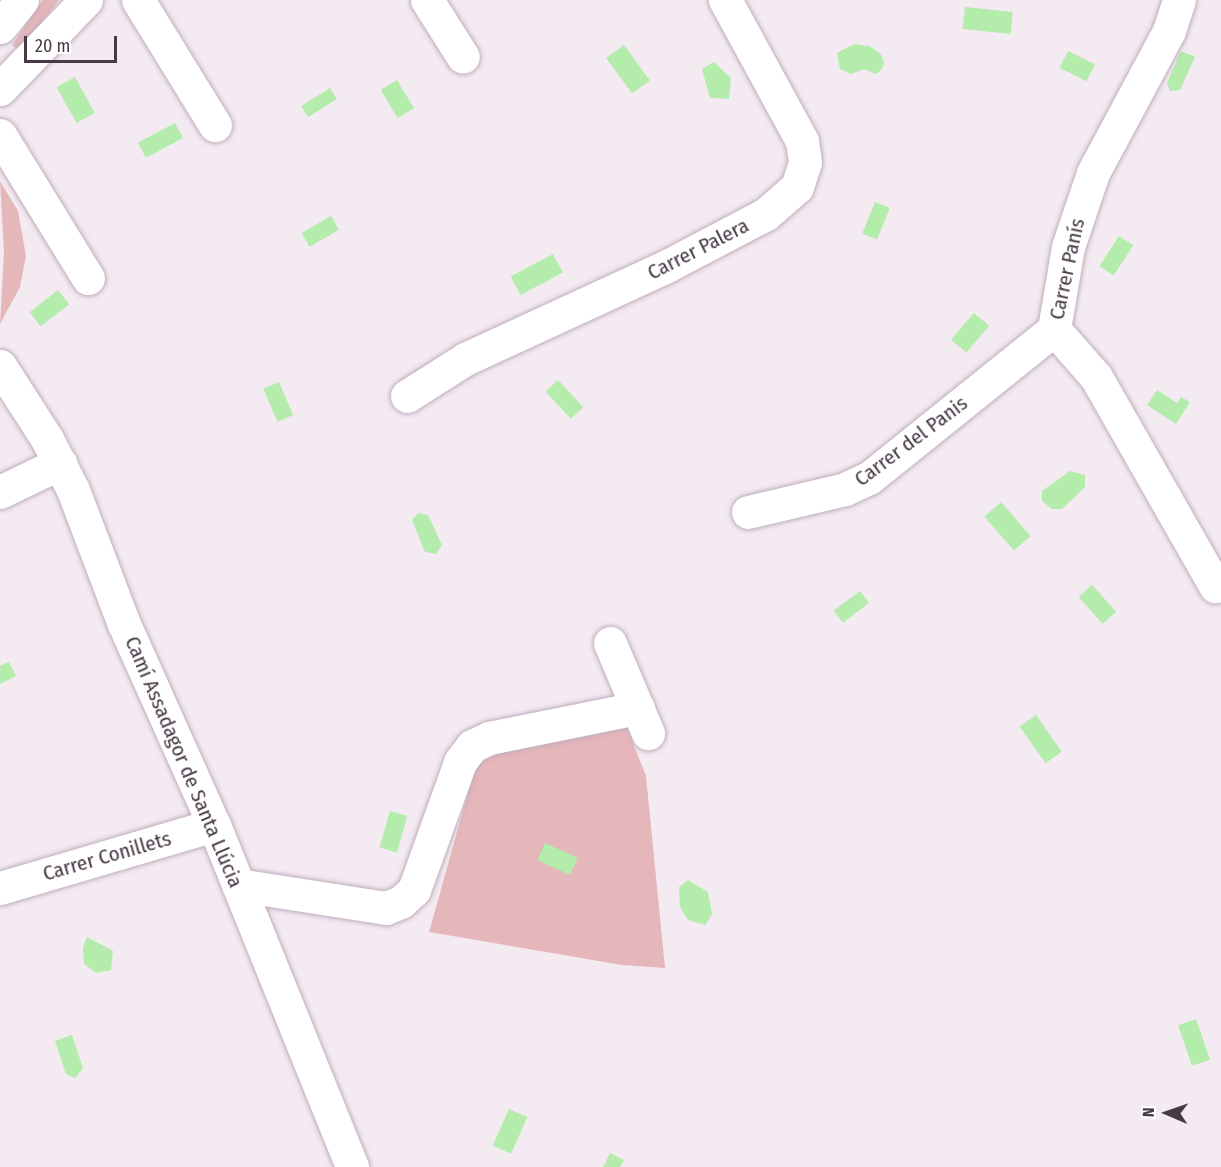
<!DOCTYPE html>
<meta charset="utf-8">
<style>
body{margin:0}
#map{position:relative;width:1221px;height:1167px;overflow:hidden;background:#f4eaf2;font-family:"Fira Sans Condensed",sans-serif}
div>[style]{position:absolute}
.green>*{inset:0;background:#e5b6ba}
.water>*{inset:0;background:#b3ecab;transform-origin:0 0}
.roads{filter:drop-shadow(0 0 2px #bfadbc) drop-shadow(0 0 2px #bfadbc)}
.minor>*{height:33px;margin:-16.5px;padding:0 16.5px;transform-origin:16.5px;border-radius:16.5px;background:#fff}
span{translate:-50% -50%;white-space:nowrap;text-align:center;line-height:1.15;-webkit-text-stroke:4.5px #fff;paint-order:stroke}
.street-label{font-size:21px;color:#473946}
.north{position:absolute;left:1137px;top:1083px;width:60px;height:60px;-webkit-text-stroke:4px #fff;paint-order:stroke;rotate:272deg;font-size:16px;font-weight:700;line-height:24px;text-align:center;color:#473946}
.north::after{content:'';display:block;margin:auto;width:21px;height:27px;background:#473946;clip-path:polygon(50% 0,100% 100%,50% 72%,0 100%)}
.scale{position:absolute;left:24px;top:36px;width:93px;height:27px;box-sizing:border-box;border:3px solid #473946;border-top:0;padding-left:8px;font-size:18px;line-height:21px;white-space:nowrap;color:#473946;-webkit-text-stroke:4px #fff;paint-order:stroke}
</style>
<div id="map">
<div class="green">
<i style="clip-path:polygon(43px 0,59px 0,20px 51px,12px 45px)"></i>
<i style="clip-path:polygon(0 181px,18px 211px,26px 256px,20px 287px,0 324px,4px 253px)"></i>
<i style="clip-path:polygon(625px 723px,646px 776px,665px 968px,622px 965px,429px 932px,475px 768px,501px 747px)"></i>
</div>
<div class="water">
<i style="left:965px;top:7px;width:48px;height:22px;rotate:6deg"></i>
<i style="clip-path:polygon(854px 44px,869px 46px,880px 53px,884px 62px,882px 69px,876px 74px,864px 69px,851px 74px,840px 69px,837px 53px)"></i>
<i style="left:624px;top:45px;width:44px;height:22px;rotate:54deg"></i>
<i style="left:1068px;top:51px;width:30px;height:19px;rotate:26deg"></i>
<i style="clip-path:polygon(1181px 51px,1195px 57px,1180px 90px,1170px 91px,1167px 83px)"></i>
<i style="clip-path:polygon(714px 62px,731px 78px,729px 99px,710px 98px,702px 69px)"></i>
<i style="left:75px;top:77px;width:41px;height:21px;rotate:61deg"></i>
<i style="left:397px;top:80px;width:33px;height:19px;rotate:59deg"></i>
<i style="left:330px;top:88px;width:13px;height:34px;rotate:58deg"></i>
<i style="left:175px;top:123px;width:17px;height:42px;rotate:62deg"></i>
<i style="left:875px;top:202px;width:16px;height:34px;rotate:22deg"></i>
<i style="left:331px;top:216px;width:16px;height:34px;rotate:60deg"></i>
<i style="left:1119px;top:236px;width:17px;height:36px;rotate:33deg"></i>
<i style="left:553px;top:254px;width:21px;height:48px;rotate:62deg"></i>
<i style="left:58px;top:290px;width:18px;height:36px;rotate:52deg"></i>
<i style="left:974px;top:313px;width:20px;height:35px;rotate:41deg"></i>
<i style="left:558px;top:380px;width:37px;height:17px;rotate:47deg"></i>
<i style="left:279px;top:382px;width:36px;height:17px;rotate:67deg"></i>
<i style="clip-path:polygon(1157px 390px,1177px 403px,1181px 397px,1190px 402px,1176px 424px,1147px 405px)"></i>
<i style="clip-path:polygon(1070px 471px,1085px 475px,1085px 487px,1062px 509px,1052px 509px,1042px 501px,1042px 491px)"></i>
<i style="left:1001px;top:502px;width:45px;height:22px;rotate:49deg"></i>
<i style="clip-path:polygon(418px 513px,428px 515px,442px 545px,436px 554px,425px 552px,412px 520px)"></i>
<i style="left:1092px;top:585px;width:36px;height:18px;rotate:48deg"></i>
<i style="left:860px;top:591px;width:15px;height:33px;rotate:53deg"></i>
<i style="clip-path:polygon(9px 662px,16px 676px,0 684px,0 666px)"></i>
<i style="left:1036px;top:715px;width:45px;height:20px;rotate:55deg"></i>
<i style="left:390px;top:811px;width:18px;height:38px;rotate:16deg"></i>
<i style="left:545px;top:843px;width:36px;height:19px;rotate:24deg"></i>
<i style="clip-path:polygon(688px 880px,708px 892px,712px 914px,705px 925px,688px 920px,680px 907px,679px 887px)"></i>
<i style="clip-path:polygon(87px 937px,113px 951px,111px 970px,96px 973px,84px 964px,83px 948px)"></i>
<i style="left:1196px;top:1019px;width:43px;height:19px;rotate:71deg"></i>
<i style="clip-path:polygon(72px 1035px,83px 1068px,75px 1078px,66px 1074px,55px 1041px)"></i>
<i style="left:509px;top:1109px;width:20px;height:40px;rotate:24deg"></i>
<i style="clip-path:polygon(610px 1153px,624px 1160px,620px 1167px,603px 1167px)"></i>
</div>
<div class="roads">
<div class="minor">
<i style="left:138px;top:0;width:147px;rotate:58.4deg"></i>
<i style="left:427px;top:0;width:67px;rotate:57.7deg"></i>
<i style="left:1179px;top:0;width:33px;rotate:108deg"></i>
<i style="left:1169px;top:31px;width:161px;rotate:118.2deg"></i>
<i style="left:1093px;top:173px;width:78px;rotate:108.7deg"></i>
<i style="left:1068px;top:247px;width:83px;rotate:99.7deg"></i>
<i style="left:1054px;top:329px;width:64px;rotate:48.8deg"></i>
<i style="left:1096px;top:377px;width:241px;rotate:60.3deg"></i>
<i style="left:0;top:27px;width:35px;rotate:-51deg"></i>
<i style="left:0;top:89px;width:124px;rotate:-46deg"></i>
<i style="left:0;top:135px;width:168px;rotate:58.4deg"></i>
<i style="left:0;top:366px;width:87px;rotate:57.2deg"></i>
<i style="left:47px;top:439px;width:57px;rotate:63deg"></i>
<i style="left:73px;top:490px;width:143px;rotate:69.2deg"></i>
<i style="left:124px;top:624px;width:220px;rotate:65.9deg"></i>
<i style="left:214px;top:825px;width:369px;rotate:68deg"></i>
<i style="left:407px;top:396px;width:69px;rotate:-32.5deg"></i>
<i style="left:465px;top:359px;width:222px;rotate:-24.7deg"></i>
<i style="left:667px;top:266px;width:112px;rotate:-27.7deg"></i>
<i style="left:766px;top:214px;width:41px;rotate:-41.1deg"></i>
<i style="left:797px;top:187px;width:26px;rotate:-72deg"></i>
<i style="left:805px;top:162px;width:21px;rotate:-98deg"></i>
<i style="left:802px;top:141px;width:161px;rotate:-118.6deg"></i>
<i style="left:0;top:492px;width:67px;rotate:-25.8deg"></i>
<i style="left:748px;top:512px;width:100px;rotate:-13.3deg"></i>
<i style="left:845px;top:489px;width:26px;rotate:-25deg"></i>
<i style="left:869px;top:478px;width:238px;rotate:-38.8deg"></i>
<i style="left:610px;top:643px;width:98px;rotate:67.1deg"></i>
<i style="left:238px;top:885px;width:150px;rotate:8.8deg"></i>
<i style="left:386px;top:908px;width:16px;rotate:-22deg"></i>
<i style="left:401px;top:902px;width:18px;rotate:-43deg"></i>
<i style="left:414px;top:890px;width:136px;rotate:-70.2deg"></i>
<i style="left:460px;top:762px;width:20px;rotate:-53deg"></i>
<i style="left:472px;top:746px;width:19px;rotate:-25deg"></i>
<i style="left:489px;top:738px;width:152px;rotate:-11.4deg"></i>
<i style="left:0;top:888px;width:223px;rotate:-16.4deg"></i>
</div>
</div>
<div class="street-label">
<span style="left:698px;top:249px;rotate:-27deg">Carrer Palera</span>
<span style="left:1067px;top:269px;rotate:-78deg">Carrer Panís</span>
<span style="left:911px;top:441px;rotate:-37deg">Carrer del Panis</span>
<span style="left:184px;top:762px;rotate:67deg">Camí Assadagor de Santa Llúcia</span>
<span style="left:107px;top:856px;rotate:-16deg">Carrer Conillets</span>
</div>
<div class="north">N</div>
<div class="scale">20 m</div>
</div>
